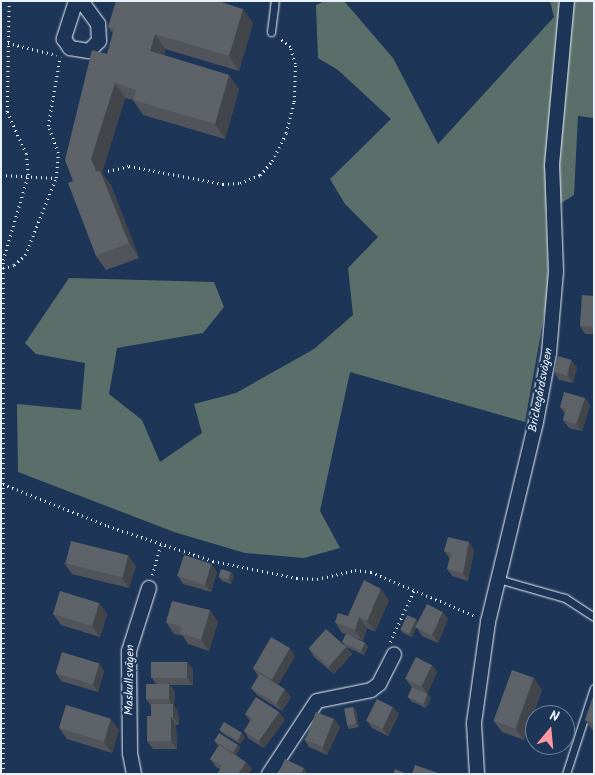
<!DOCTYPE html>
<meta charset="utf-8">
<style>
body{margin:0}
#map{position:relative;width:595px;height:775px;overflow:hidden;background:#1d3557;font-family:Kalam,sans-serif}
div>[style]{position:absolute}
.green>*{inset:0;background:#5a6f6a}
.path>*{height:2.5px;margin-top:-1.25px;transform-origin:0;background:repeating-linear-gradient(90deg,#e8f1f8 0 1px,transparent 0 5px)}
.roads{filter:drop-shadow(0 0 1px #e8f1f8) drop-shadow(0 0 1px #e8f1f8)}
.service>*{height:7px;margin:-3.5px;padding:0 3.5px;transform-origin:3.5px;border-radius:3.5px;background:#1d3557}
.minor>*{height:14px;margin:-7px;padding:0 7px;transform-origin:7px;border-radius:7px;background:#1d3557}
.wall>*{inset:0;background:#51545a}
.shaded-wall>*{inset:0;background:#42454a}
.building>*{inset:0;background:#5e6269;transform-origin:0 0}
span{translate:-50% -50%;white-space:nowrap;text-align:center;line-height:1.15;-webkit-text-stroke:4.5px #1d3557;paint-order:stroke}
.street-label{font-size:12px;color:#e8f1f8}
.frame{position:absolute;inset:0;border:2px solid #e8f1f8;pointer-events:none}
.north{position:absolute;left:525px;top:705px;width:50px;height:50px;box-sizing:border-box;background:#1d3557;border:1px solid #6e8097;border-radius:50%;rotate:17deg;font-size:14px;font-weight:700;line-height:20px;text-align:center;color:#e8f1f8}
.north::after{content:'';display:block;margin:auto;width:18px;height:22px;background:#ff9aa2;clip-path:polygon(50% 0,100% 100%,50% 72%,0 100%)}
</style>
<div id="map">
<div class="green">
<i style="clip-path:polygon(325px 1px,344px 1px,393px 58px,438px 144px,554px 17px,550px 1px,594px 1px,594px 118px,578px 116px,574px 195px,546px 213px,549px 288px,525px 422px,350px 372px,320px 511px,340px 548px,304px 558px,245px 553px,174px 532px,18px 472px,17px 404px,81px 410px,85px 363px,36px 354px,25px 343px,69px 278px,214px 282px,224px 307px,203px 333px,117px 348px,109px 394px,142px 420px,160px 462px,202px 433px,194px 404px,236px 393px,314px 349px,353px 315px,348px 268px,378px 237px,345px 204px,330px 179px,391px 119px,338px 70px,318px 58px,316px 5px)"></i>
</div>
<div class="path">
<i style="left:8px;top:43px;width:50px;rotate:13.8deg"></i>
<i style="left:108px;top:171px;width:22px;rotate:-13deg"></i>
<i style="left:129px;top:166px;width:96px;rotate:10.8deg"></i>
<i style="left:223px;top:184px;width:17px;rotate:-3deg"></i>
<i style="left:240px;top:183px;width:22px;rotate:-22deg"></i>
<i style="left:260px;top:175px;width:18px;rotate:-49deg"></i>
<i style="left:272px;top:161px;width:31px;rotate:-63deg"></i>
<i style="left:286px;top:133px;width:32px;rotate:-76deg"></i>
<i style="left:294px;top:102px;width:38px;rotate:-88deg"></i>
<i style="left:295px;top:64px;width:18px;rotate:-106deg"></i>
<i style="left:290px;top:47px;width:14px;rotate:-141deg"></i>
<i style="left:1px;top:175px;width:55px;rotate:3.1deg"></i>
<i style="left:3px;top:268px;width:11px;rotate:-15deg"></i>
<i style="left:14px;top:265px;width:15px;rotate:-42deg"></i>
<i style="left:25px;top:255px;width:83px;rotate:-68.1deg"></i>
<i style="left:56px;top:178px;width:25px;rotate:-85deg"></i>
<i style="left:58px;top:153px;width:29px;rotate:-110deg"></i>
<i style="left:48px;top:126px;width:70px;rotate:-80.1deg"></i>
<i style="left:3px;top:484px;width:113px;rotate:21.8deg"></i>
<i style="left:108px;top:526px;width:111px;rotate:18.4deg"></i>
<i style="left:213px;top:561px;width:86px;rotate:11.4deg"></i>
<i style="left:297px;top:578px;width:20px;rotate:3deg"></i>
<i style="left:317px;top:579px;width:39px;rotate:-13deg"></i>
<i style="left:355px;top:570px;width:16px;rotate:7deg"></i>
<i style="left:371px;top:572px;width:113px;rotate:22.9deg"></i>
<i style="left:152px;top:575px;width:33px;rotate:-74deg"></i>
<i style="left:390px;top:642px;width:57px;rotate:-65.2deg"></i>
<i style="left:3px;top:774px;width:514px;rotate:-90deg"></i>
<i style="left:3px;top:260px;width:89px;rotate:-73.6deg"></i>
<i style="left:28px;top:175px;width:21px;rotate:-95deg"></i>
<i style="left:26px;top:154px;width:46px;rotate:-114.3deg"></i>
<i style="left:7px;top:112px;width:111px;rotate:-89deg"></i>
</div>
<div class="roads">
<div class="service">
<i style="left:271px;top:32px;width:31px;rotate:-83deg"></i>
<i style="left:498px;top:579px;width:70px;rotate:15.8deg"></i>
<i style="left:565px;top:598px;width:35px;rotate:33deg"></i>
<i style="left:566px;top:774px;width:90px;rotate:-72deg"></i>
</div>
<div class="minor">
<i style="left:76px;top:1px;width:40px;rotate:108deg"></i>
<i style="left:64px;top:39px;width:11px;rotate:56deg"></i>
<i style="left:70px;top:48px;width:19px;rotate:9deg"></i>
<i style="left:89px;top:51px;width:14px;rotate:-45deg"></i>
<i style="left:99px;top:41px;width:17px;rotate:-93deg"></i>
<i style="left:98px;top:24px;width:29px;rotate:-126deg"></i>
<i style="left:134px;top:774px;width:21px;rotate:-101deg"></i>
<i style="left:130px;top:753px;width:102px;rotate:-90.6deg"></i>
<i style="left:129px;top:651px;width:66px;rotate:-72.4deg"></i>
<i style="left:269px;top:774px;width:87px;rotate:-56.7deg"></i>
<i style="left:317px;top:701px;width:55px;rotate:-11.5deg"></i>
<i style="left:371px;top:690px;width:10px;rotate:-37deg"></i>
<i style="left:379px;top:684px;width:33px;rotate:-63deg"></i>
<i style="left:477px;top:774px;width:51px;rotate:-93.4deg"></i>
<i style="left:474px;top:723px;width:102px;rotate:-82.1deg"></i>
<i style="left:488px;top:622px;width:206px;rotate:-76.5deg"></i>
<i style="left:536px;top:422px;width:70px;rotate:-79.3deg"></i>
<i style="left:549px;top:353px;width:81px;rotate:-85.1deg"></i>
<i style="left:556px;top:272px;width:107px;rotate:-92.1deg"></i>
<i style="left:552px;top:165px;width:165px;rotate:-84.8deg"></i>
</div>
</div>
<div class="wall">
<i style="clip-path:polygon(243px 9px,253px 23px,239px 71px,165px 49px,164px 55px,229px 75px,239px 89px,225px 139px,143px 115px,133px 100px,125px 98px,102px 173px,111px 185px,139px 258px,106px 270px,96px 256px,73px 181px,113px 34px,108px 27px)"></i>
<i style="clip-path:polygon(594px 296px,594px 334px,585px 334px,580px 326px)"></i>
<i style="clip-path:polygon(577px 367px,573px 383px,559px 380px,554px 372px)"></i>
<i style="clip-path:polygon(585px 398px,590px 405px,582px 431px,569px 428px,563px 420px,565px 414px,560px 407px)"></i>
<i style="clip-path:polygon(474px 550px,468px 581px,452px 576px,447px 569px,450px 559px,444px 551px)"></i>
<i style="clip-path:polygon(64px 563px,136px 566px,129px 588px,72px 574px)"></i>
<i style="clip-path:polygon(217px 572px,211px 592px,183px 584px,178px 576px)"></i>
<i style="clip-path:polygon(231px 572px,234px 576px,231px 584px,222px 581px,219px 577px)"></i>
<i style="clip-path:polygon(389px 600px,375px 632px,367px 628px,363px 641px,351px 636px,365px 643px,368px 647px,364px 655px,346px 647px,352px 654px,334px 674px,314px 657px,309px 649px,344px 644px,342px 642px,346px 634px,342px 633px,335px 622px)"></i>
<i style="clip-path:polygon(99px 603px,107px 614px,100px 637px,61px 625px,53px 614px)"></i>
<i style="clip-path:polygon(210px 610px,218px 622px,209px 651px,188px 644px,183px 636px,174px 634px,166px 622px)"></i>
<i style="clip-path:polygon(416px 619px,418px 623px,412px 637px,403px 633px,400px 629px)"></i>
<i style="clip-path:polygon(448px 619px,438px 643px,422px 636px,417px 628px)"></i>
<i style="clip-path:polygon(295px 656px,278px 685px,291px 697px,282px 711px,257px 695px,251px 688px,258px 676px,253px 668px)"></i>
<i style="clip-path:polygon(99px 663px,104px 671px,98px 692px,61px 681px,56px 673px)"></i>
<i style="clip-path:polygon(432px 665px,437px 672px,427px 694px,431px 698px,426px 708px,411px 701px,408px 697px,419px 690px,411px 687px,406px 679px)"></i>
<i style="clip-path:polygon(193px 669px,193px 685px,170px 685px,175px 692px,174px 706px,178px 711px,179px 724px,176px 725px,177px 749px,153px 749px,147px 741px,151px 716px,151px 706px,146px 699px,156px 684px,152px 678px)"></i>
<i style="clip-path:polygon(534px 678px,542px 690px,524px 740px,502px 732px,494px 721px)"></i>
<i style="clip-path:polygon(594px 694px,594px 732px,585px 720px)"></i>
<i style="clip-path:polygon(353px 707px,356px 711px,359px 727px,349px 729px,347px 725px)"></i>
<i style="clip-path:polygon(279px 712px,285px 720px,264px 748px,249px 739px,244px 731px,250px 721px,245px 714px)"></i>
<i style="clip-path:polygon(399px 714px,388px 736px,372px 728px,367px 721px)"></i>
<i style="clip-path:polygon(334px 719px,340px 727px,327px 755px,309px 747px,304px 739px)"></i>
<i style="clip-path:polygon(59px 728px,119px 730px,112px 753px,67px 739px)"></i>
<i style="clip-path:polygon(219px 729px,245px 737px,240px 744px,222px 733px)"></i>
<i style="clip-path:polygon(214px 741px,238px 745px,240px 748px,236px 755px,252px 769px,220px 769px,216px 767px,210px 759px,219px 746px)"></i>
</div>
<div class="shaded-wall">
<i style="clip-path:polygon(243px 9px,253px 23px,239px 71px,229px 56px)"></i>
<i style="clip-path:polygon(155px 34px,165px 49px,160px 66px,150px 51px)"></i>
<i style="clip-path:polygon(229px 75px,239px 89px,225px 139px,215px 124px)"></i>
<i style="clip-path:polygon(115px 83px,125px 98px,102px 173px,111px 185px,139px 258px,129px 243px,91px 159px)"></i>
<i style="clip-path:polygon(571px 360px,577px 367px,573px 383px,568px 376px)"></i>
<i style="clip-path:polygon(585px 398px,590px 405px,582px 431px,576px 424px)"></i>
<i style="clip-path:polygon(469px 542px,474px 550px,468px 581px,463px 573px)"></i>
<i style="clip-path:polygon(128px 555px,136px 566px,129px 588px,121px 577px)"></i>
<i style="clip-path:polygon(212px 564px,217px 572px,211px 592px,205px 585px)"></i>
<i style="clip-path:polygon(231px 572px,234px 576px,231px 584px,229px 580px)"></i>
<i style="clip-path:polygon(381px 589px,389px 600px,375px 632px,367px 621px)"></i>
<i style="clip-path:polygon(99px 603px,107px 614px,100px 637px,92px 626px)"></i>
<i style="clip-path:polygon(210px 610px,218px 622px,209px 651px,201px 640px)"></i>
<i style="clip-path:polygon(443px 612px,448px 619px,438px 643px,433px 635px)"></i>
<i style="clip-path:polygon(359px 617px,367px 628px,363px 641px,355px 630px)"></i>
<i style="clip-path:polygon(416px 619px,418px 623px,412px 637px,409px 633px)"></i>
<i style="clip-path:polygon(365px 643px,368px 647px,364px 655px,361px 651px)"></i>
<i style="clip-path:polygon(346px 647px,352px 654px,334px 674px,329px 667px)"></i>
<i style="clip-path:polygon(290px 648px,295px 656px,277px 687px,271px 679px)"></i>
<i style="clip-path:polygon(187px 662px,193px 669px,193px 685px,187px 678px)"></i>
<i style="clip-path:polygon(99px 663px,104px 671px,98px 692px,93px 684px)"></i>
<i style="clip-path:polygon(432px 665px,437px 672px,427px 694px,422px 686px)"></i>
<i style="clip-path:polygon(534px 678px,542px 690px,524px 740px,516px 729px)"></i>
<i style="clip-path:polygon(169px 684px,175px 692px,174px 706px,178px 711px,179px 724px,173px 717px,173px 706px,169px 700px)"></i>
<i style="clip-path:polygon(285px 689px,291px 697px,282px 711px,277px 703px)"></i>
<i style="clip-path:polygon(428px 694px,431px 698px,426px 708px,424px 704px)"></i>
<i style="clip-path:polygon(353px 707px,356px 711px,359px 727px,356px 724px)"></i>
<i style="clip-path:polygon(393px 707px,399px 714px,388px 736px,383px 729px)"></i>
<i style="clip-path:polygon(279px 712px,285px 720px,264px 748px,259px 741px)"></i>
<i style="clip-path:polygon(171px 717px,176px 725px,177px 749px,171px 741px)"></i>
<i style="clip-path:polygon(111px 719px,119px 730px,112px 753px,104px 742px)"></i>
<i style="clip-path:polygon(334px 719px,340px 727px,327px 755px,322px 747px)"></i>
<i style="clip-path:polygon(242px 733px,245px 737px,240px 744px,238px 741px)"></i>
<i style="clip-path:polygon(238px 745px,240px 748px,235px 756px,233px 753px)"></i>
<i style="clip-path:polygon(246px 762px,252px 769px,249px 774px,238px 774px)"></i>
<i style="clip-path:polygon(304px 768px,308px 774px,301px 774px)"></i>
</div>
<div class="building">
<i style="clip-path:polygon(116px 1px,218px 1px,243px 9px,229px 56px,155px 34px,150px 51px,229px 75px,215px 124px,133px 100px,136px 90px,115px 83px,91px 159px,96px 172px,100px 171px,129px 243px,96px 256px,68px 183px,73px 181px,65px 160px,92px 50px,107px 54px,114px 29px,108px 27px)"></i>
<i style="clip-path:polygon(582px 295px,594px 296px,594px 327px,580px 326px)"></i>
<i style="left:558px;top:356px;width:14px;height:16px;rotate:17deg"></i>
<i style="clip-path:polygon(564px 392px,585px 398px,576px 424px,563px 420px,566px 409px,560px 407px)"></i>
<i style="clip-path:polygon(448px 537px,469px 542px,463px 573px,447px 569px,451px 553px,444px 551px)"></i>
<i style="left:71px;top:541px;width:59px;height:23px;rotate:14deg"></i>
<i style="left:184px;top:555px;width:29px;height:22px;rotate:18deg"></i>
<i style="left:221px;top:569px;width:10px;height:8px;rotate:17deg"></i>
<i style="clip-path:polygon(364px 580px,381px 589px,367px 621px,359px 617px,355px 630px,335px 622px,338px 613px,348px 616px)"></i>
<i style="left:60px;top:591px;width:41px;height:24px;rotate:17deg"></i>
<i style="clip-path:polygon(172px 601px,210px 610px,201px 640px,180px 633px,182px 627px,166px 622px)"></i>
<i style="left:427px;top:604px;width:18px;height:26px;rotate:27deg"></i>
<i style="left:407px;top:615px;width:10px;height:16px;rotate:24deg"></i>
<i style="left:326px;top:629px;width:27px;height:26px;rotate:42deg"></i>
<i style="left:346px;top:634px;width:21px;height:9px;rotate:25deg"></i>
<i style="left:271px;top:637px;width:22px;height:36px;rotate:30deg"></i>
<i style="left:62px;top:652px;width:39px;height:22px;rotate:17deg"></i>
<i style="left:416px;top:657px;width:18px;height:24px;rotate:27deg"></i>
<i style="left:151px;top:662px;width:36px;height:16px"></i>
<i style="left:512px;top:670px;width:23px;height:54px;rotate:20deg"></i>
<i style="left:260px;top:674px;width:29px;height:17px;rotate:31deg"></i>
<i style="left:146px;top:684px;width:23px;height:15px"></i>
<i style="left:412px;top:687px;width:17px;height:11px;rotate:24deg"></i>
<i style="clip-path:polygon(594px 694px,594px 723px,585px 720px)"></i>
<i style="clip-path:polygon(256px 697px,279px 712px,259px 741px,244px 731px,252px 718px,245px 714px)"></i>
<i style="left:377px;top:699px;width:18px;height:24px;rotate:27deg"></i>
<i style="clip-path:polygon(151px 704px,173px 704px,173px 717px,171px 717px,171px 741px,147px 741px,147px 716px,151px 716px)"></i>
<i style="left:66px;top:705px;width:47px;height:24px;rotate:17deg"></i>
<i style="left:353px;top:707px;width:17px;height:9px;rotate:80deg"></i>
<i style="left:316px;top:712px;width:19px;height:30px;rotate:21deg"></i>
<i style="left:224px;top:722px;width:21px;height:9px;rotate:31deg"></i>
<i style="left:219px;top:733px;width:22px;height:9px;rotate:32deg"></i>
<i style="clip-path:polygon(219px 745px,246px 762px,238px 774px,217px 774px,222px 766px,210px 759px)"></i>
<i style="clip-path:polygon(285px 759px,304px 768px,301px 774px,278px 774px)"></i>
<i style="clip-path:polygon(415px 765px,441px 774px,412px 774px)"></i>
<i style="clip-path:polygon(395px 769px,407px 774px,393px 774px)"></i>
</div>
<div class="street-label">
<span style="left:541px;top:390px;rotate:-79deg">Brickegårdsvägen</span>
<span style="left:130px;top:680px;rotate:-89deg">Maskullsvägen</span>
</div>
<div class="frame"></div>
<div class="north">N</div>
</div>
